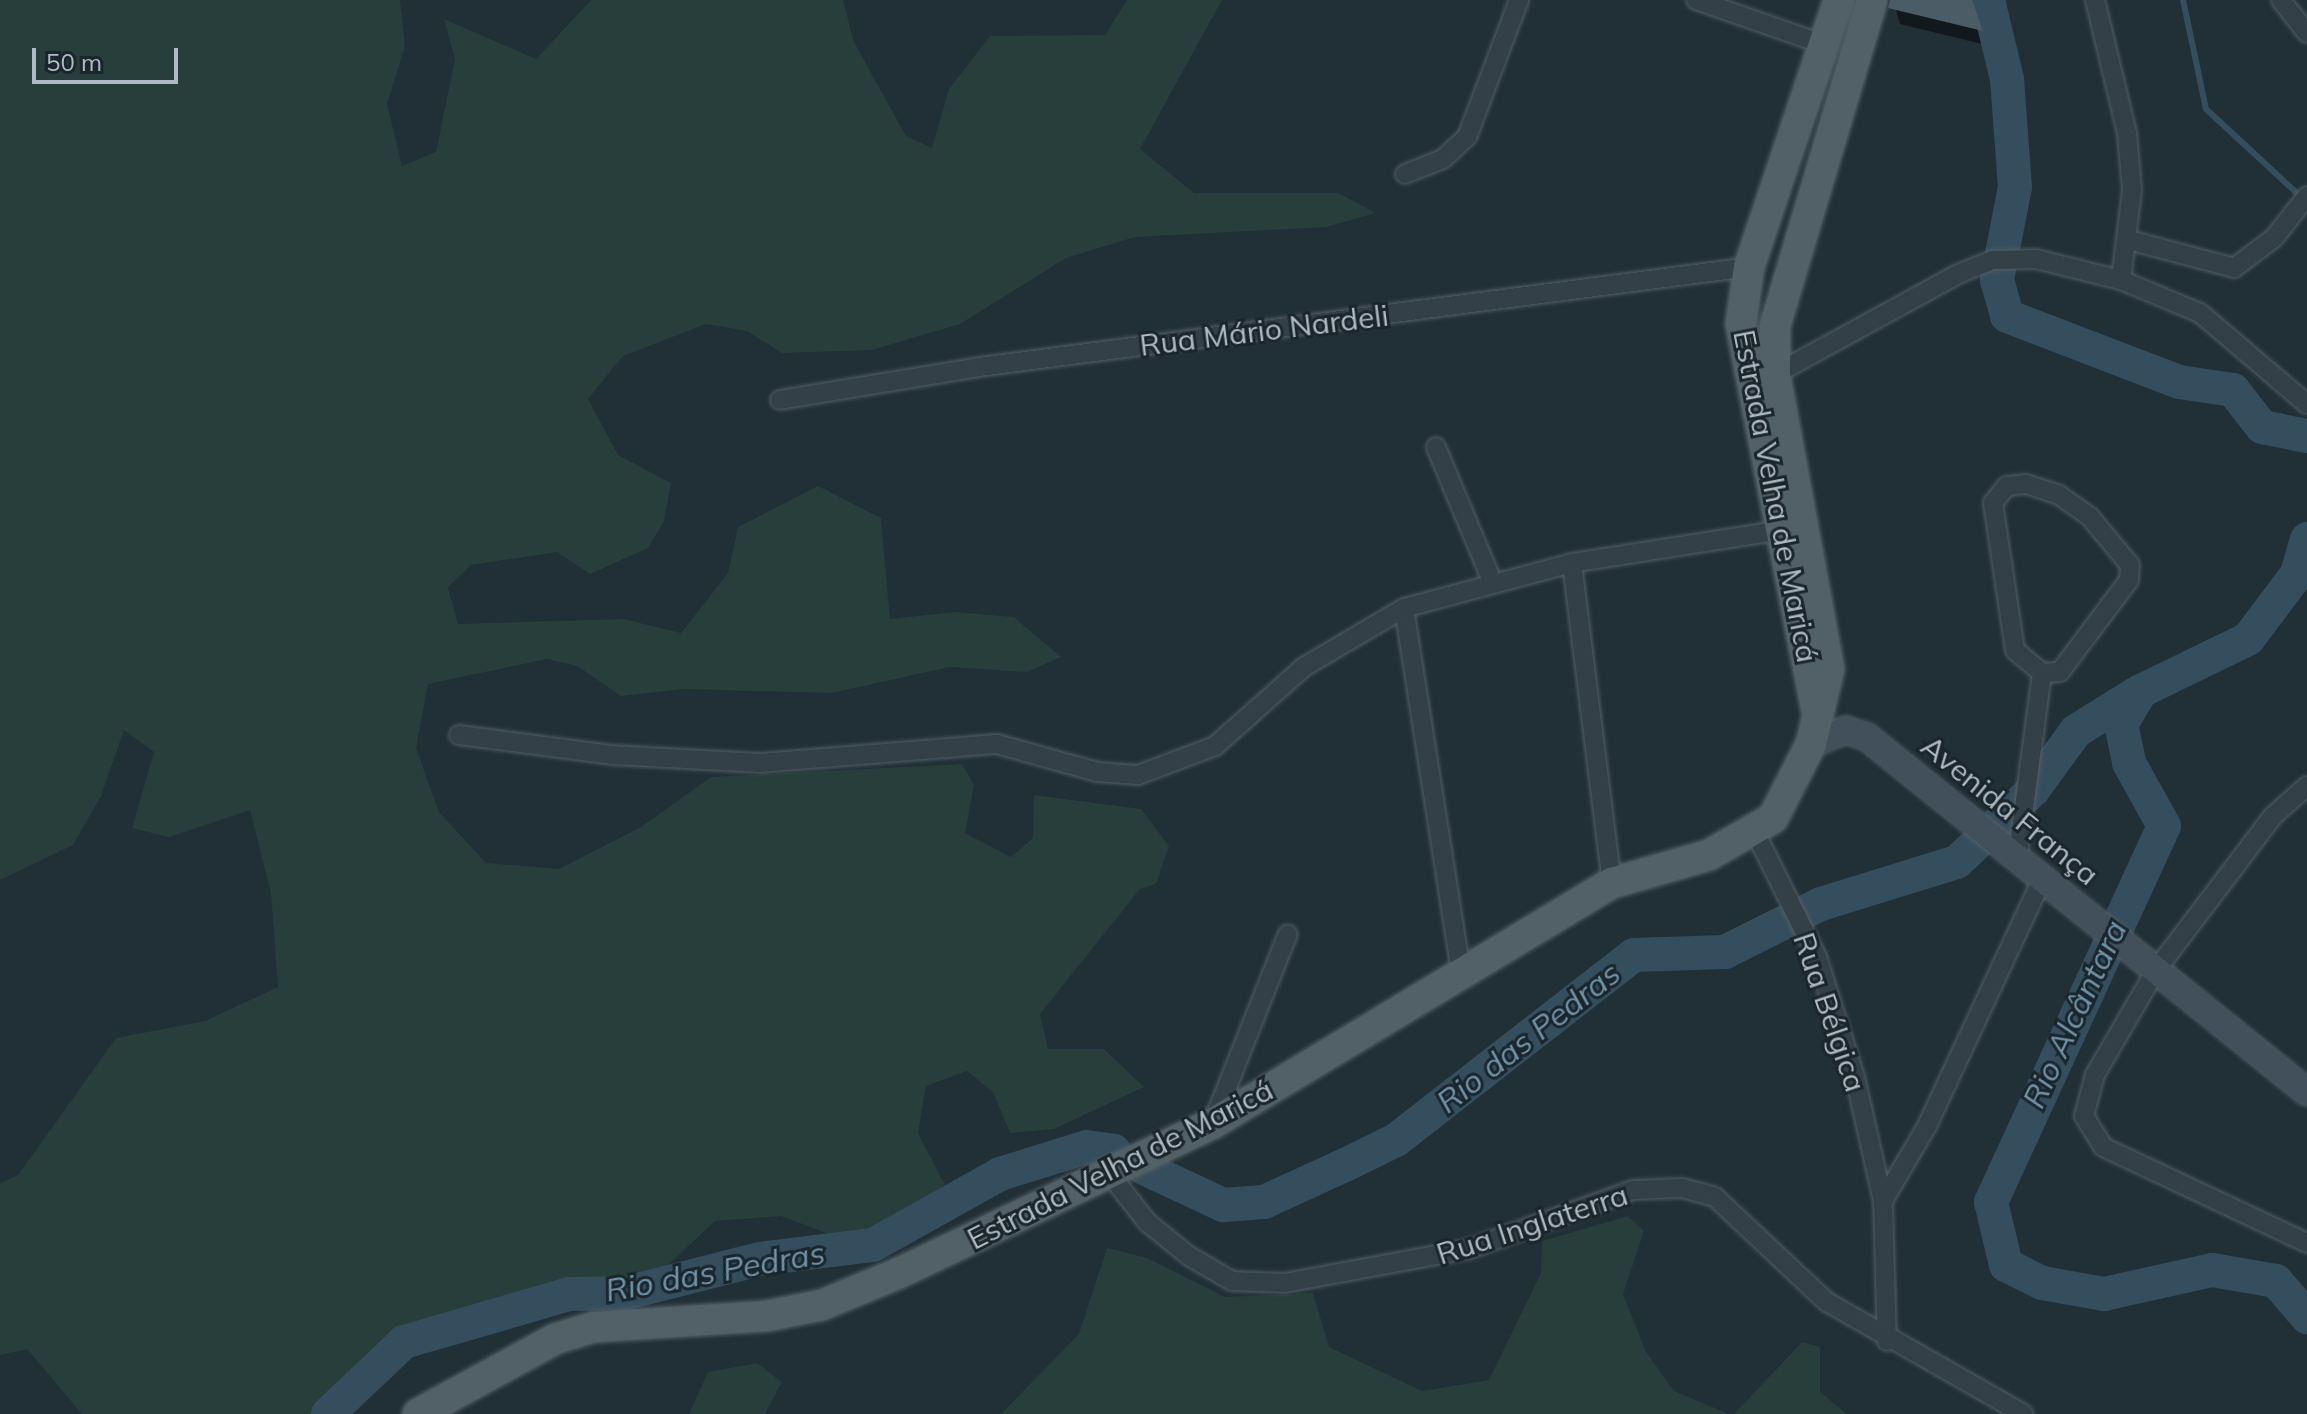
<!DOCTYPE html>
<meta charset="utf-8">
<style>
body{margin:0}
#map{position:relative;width:2307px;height:1414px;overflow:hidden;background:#212f37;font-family:Mulish,sans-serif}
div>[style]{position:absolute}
.green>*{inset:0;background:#273e3a}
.shadow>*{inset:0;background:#0007}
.stream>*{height:6px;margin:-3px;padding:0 3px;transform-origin:3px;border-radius:3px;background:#354e5e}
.river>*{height:34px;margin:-17px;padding:0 17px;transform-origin:17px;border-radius:17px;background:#354e5e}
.building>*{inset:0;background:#4c5c66}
.roads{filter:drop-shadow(0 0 2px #525e65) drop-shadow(0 0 2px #525e65)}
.street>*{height:18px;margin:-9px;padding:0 9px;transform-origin:9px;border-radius:9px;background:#344048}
.secondary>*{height:26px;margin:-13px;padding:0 13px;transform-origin:13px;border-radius:13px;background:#42505b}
.primary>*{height:30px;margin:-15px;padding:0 15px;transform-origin:15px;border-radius:15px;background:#526068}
span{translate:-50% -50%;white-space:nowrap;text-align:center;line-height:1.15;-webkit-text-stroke:6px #1a252c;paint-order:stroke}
.street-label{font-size:30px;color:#afbbc4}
.water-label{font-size:32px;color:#7093a8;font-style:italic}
.scale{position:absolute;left:32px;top:48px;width:146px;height:36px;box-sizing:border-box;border:4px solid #afbbc4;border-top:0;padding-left:10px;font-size:24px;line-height:28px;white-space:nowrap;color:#afbbc4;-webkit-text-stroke:6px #1a252c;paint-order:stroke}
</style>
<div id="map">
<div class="green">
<i style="clip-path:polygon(0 0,400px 0,405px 46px,387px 104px,402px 166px,436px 152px,455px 59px,444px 19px,536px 59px,591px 0,843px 0,854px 42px,906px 136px,932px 148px,949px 89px,990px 36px,1105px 35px,1127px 0,1222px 0,1140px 149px,1194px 193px,1338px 193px,1376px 213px,1326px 227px,1135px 237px,1066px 258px,960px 324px,872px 350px,782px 353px,747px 331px,706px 324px,623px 356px,588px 399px,618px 455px,671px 483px,664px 521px,648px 548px,590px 574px,557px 552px,471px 565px,448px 587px,458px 624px,623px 619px,681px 633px,728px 573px,738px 527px,818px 486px,881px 518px,890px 619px,955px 612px,1014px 617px,1061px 657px,1027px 672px,950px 667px,831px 693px,684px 689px,621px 696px,577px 666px,547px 659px,428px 684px,416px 748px,439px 812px,486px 863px,559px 869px,641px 827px,711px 777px,962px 764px,974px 785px,965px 833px,1011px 857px,1033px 838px,1034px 795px,1141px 809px,1169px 846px,1156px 884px,1140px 889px,1040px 1014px,1048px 1049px,1104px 1049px,1144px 1087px,1054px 1129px,1010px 1133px,993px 1092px,967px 1071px,926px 1086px,918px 1133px,948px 1191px,898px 1222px,837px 1237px,781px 1216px,715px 1221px,663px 1270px,521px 1294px,427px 1320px,328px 1414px,82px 1414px,27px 1349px,0 1355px,0 1183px,18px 1175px,116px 1038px,205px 1021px,278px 987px,271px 894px,250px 810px,169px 837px,132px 828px,154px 752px,124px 730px,101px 796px,73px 845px,0 880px)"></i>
<i style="clip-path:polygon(1628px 1216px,1644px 1231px,1623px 1294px,1646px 1352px,1674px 1391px,1729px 1414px,1001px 1414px,1079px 1334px,1107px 1248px,1147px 1258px,1225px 1297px,1313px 1293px,1329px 1347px,1422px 1391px,1489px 1380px,1541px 1273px,1542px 1241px)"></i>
<i style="clip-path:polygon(1802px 1342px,1820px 1347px,1820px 1392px,1847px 1414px,1734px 1414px)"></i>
<i style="clip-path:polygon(757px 1363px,782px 1382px,765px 1414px,689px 1414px,708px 1372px)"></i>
</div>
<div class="shadow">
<i style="clip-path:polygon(1893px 0,1974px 0,1990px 46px,1900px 24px)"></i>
</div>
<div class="stream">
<i style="left:2183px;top:0;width:111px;rotate:78.1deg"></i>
<i style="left:2206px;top:109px;width:129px;rotate:42.8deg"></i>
</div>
<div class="river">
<i style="left:1988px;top:0;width:81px;rotate:76.5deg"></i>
<i style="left:2007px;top:79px;width:108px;rotate:85.8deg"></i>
<i style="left:2015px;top:187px;width:95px;rotate:101deg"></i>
<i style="left:1997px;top:280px;width:37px;rotate:74deg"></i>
<i style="left:2007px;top:316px;width:184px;rotate:21deg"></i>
<i style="left:2179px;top:382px;width:55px;rotate:8.4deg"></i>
<i style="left:2233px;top:390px;width:47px;rotate:51.9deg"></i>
<i style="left:2262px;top:427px;width:46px;rotate:11.3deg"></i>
<i style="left:2307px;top:539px;width:36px;rotate:106deg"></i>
<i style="left:2297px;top:574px;width:81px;rotate:127deg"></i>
<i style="left:2248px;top:639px;width:119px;rotate:154.1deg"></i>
<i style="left:2141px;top:691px;width:39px;rotate:121deg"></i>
<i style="left:2121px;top:724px;width:40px;rotate:78deg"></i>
<i style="left:2129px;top:763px;width:72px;rotate:60.9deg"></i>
<i style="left:2164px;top:826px;width:414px;rotate:114.7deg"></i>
<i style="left:1991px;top:1202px;width:65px;rotate:76.6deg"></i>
<i style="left:2006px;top:1265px;width:40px;rotate:26.6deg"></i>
<i style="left:2042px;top:1283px;width:63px;rotate:10.1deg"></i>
<i style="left:2104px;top:1294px;width:111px;rotate:-12.5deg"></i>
<i style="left:2212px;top:1270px;width:65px;rotate:9.8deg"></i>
<i style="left:2276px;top:1281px;width:48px;rotate:49.3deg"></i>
<i style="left:1144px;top:1168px;width:87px;rotate:25.1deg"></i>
<i style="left:1223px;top:1205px;width:41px;rotate:-4.2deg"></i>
<i style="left:1264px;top:1202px;width:91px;rotate:-24.6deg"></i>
<i style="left:1347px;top:1164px;width:55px;rotate:-26.1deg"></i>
<i style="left:1396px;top:1140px;width:301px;rotate:-37.9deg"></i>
<i style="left:1634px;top:955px;width:91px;rotate:-1.9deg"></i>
<i style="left:1725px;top:952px;width:107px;rotate:-26.6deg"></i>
<i style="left:1821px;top:904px;width:142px;rotate:-17.2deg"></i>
<i style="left:1957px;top:862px;width:105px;rotate:-43.5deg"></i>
<i style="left:2033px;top:790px;width:73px;rotate:-53.9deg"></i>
<i style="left:2076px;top:731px;width:74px;rotate:-31.8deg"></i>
<i style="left:328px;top:1414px;width:105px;rotate:-43.5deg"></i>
<i style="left:404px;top:1342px;width:172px;rotate:-16.2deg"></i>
<i style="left:569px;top:1294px;width:57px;rotate:-1deg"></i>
<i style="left:626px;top:1293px;width:137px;rotate:-14.3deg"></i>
<i style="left:759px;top:1259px;width:115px;rotate:-7deg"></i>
<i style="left:873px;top:1245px;width:145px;rotate:-29.2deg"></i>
<i style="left:1000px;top:1174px;width:91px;rotate:-17.2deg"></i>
<i style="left:1087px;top:1147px;width:27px;rotate:8deg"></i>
</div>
<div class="building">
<i style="clip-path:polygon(1890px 0,1972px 0,1983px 31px,1888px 8px)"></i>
</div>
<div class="roads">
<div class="street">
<i style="left:1696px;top:0;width:137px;rotate:19.2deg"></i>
<i style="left:2095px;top:0;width:137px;rotate:76.5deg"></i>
<i style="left:2127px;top:133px;width:57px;rotate:85deg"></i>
<i style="left:2132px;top:190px;width:91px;rotate:97deg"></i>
<i style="left:2281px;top:0;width:42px;rotate:51.8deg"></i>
<i style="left:1405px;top:174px;width:41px;rotate:-21.5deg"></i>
<i style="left:1443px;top:159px;width:33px;rotate:-43deg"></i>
<i style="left:1467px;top:137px;width:147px;rotate:-69.2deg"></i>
<i style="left:2129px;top:240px;width:109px;rotate:14.9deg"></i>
<i style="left:2234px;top:268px;width:50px;rotate:-36.9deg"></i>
<i style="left:2274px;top:238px;width:53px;rotate:-51.8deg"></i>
<i style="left:1770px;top:377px;width:214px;rotate:-28.7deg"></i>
<i style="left:1958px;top:274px;width:38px;rotate:-22deg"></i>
<i style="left:1993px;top:260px;width:43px;rotate:-1.3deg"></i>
<i style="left:2036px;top:259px;width:88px;rotate:13.9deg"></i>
<i style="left:2121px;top:280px;width:86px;rotate:22.7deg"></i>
<i style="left:2200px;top:313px;width:140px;rotate:40.4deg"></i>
<i style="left:780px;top:400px;width:202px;rotate:-9.4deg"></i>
<i style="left:979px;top:367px;width:776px;rotate:-7.4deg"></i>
<i style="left:1436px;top:447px;width:147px;rotate:67.3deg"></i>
<i style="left:2026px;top:484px;width:35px;rotate:18deg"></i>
<i style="left:2059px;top:495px;width:38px;rotate:35deg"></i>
<i style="left:2090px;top:517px;width:62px;rotate:50.2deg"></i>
<i style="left:2130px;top:565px;width:15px;rotate:94deg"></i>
<i style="left:2129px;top:580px;width:115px;rotate:126.9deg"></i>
<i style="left:2060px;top:672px;width:18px;rotate:177deg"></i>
<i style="left:2042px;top:673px;width:35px;rotate:-140deg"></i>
<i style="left:2015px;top:650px;width:149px;rotate:-98.5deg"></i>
<i style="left:1993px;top:503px;width:22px;rotate:-51deg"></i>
<i style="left:2007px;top:486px;width:19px;rotate:-6deg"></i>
<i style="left:1572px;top:563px;width:322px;rotate:82.9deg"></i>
<i style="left:1404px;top:608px;width:375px;rotate:81.1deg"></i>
<i style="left:459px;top:735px;width:154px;rotate:7.4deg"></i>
<i style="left:612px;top:755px;width:148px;rotate:3.1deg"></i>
<i style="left:760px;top:763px;width:238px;rotate:-4.6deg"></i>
<i style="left:997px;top:744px;width:104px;rotate:15.6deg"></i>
<i style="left:1097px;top:772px;width:41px;rotate:4.2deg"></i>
<i style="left:1138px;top:775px;width:82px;rotate:-20.6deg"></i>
<i style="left:1215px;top:746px;width:119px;rotate:-41.6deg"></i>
<i style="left:1304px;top:667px;width:116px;rotate:-30.5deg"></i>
<i style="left:1404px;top:608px;width:174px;rotate:-15deg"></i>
<i style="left:1572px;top:563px;width:213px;rotate:-8.9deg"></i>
<i style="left:2307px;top:786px;width:45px;rotate:138.6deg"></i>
<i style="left:2273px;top:816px;width:193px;rotate:127.2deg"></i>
<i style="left:2156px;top:970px;width:121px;rotate:120.2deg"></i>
<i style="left:2095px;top:1075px;width:42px;rotate:105deg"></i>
<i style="left:2084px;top:1116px;width:36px;rotate:58deg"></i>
<i style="left:2103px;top:1147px;width:225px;rotate:25.2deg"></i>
<i style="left:1755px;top:832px;width:140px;rotate:63.6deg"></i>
<i style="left:1817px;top:957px;width:126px;rotate:72.4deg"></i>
<i style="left:1855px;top:1077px;width:127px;rotate:77.3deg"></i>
<i style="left:1883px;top:1201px;width:140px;rotate:88.4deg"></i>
<i style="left:2018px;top:853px;width:182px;rotate:-82.4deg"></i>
<i style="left:1213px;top:1122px;width:202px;rotate:-68.3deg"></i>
<i style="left:1109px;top:1173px;width:62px;rotate:52.2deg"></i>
<i style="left:1147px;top:1222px;width:54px;rotate:39deg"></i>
<i style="left:1189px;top:1256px;width:50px;rotate:30.2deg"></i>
<i style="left:1232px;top:1281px;width:53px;rotate:2.2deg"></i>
<i style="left:1285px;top:1283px;width:187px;rotate:-10.5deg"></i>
<i style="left:1469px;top:1249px;width:174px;rotate:-19.8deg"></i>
<i style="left:1633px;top:1190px;width:49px;rotate:-2.3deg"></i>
<i style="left:1682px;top:1188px;width:34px;rotate:15deg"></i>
<i style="left:1715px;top:1197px;width:154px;rotate:43.2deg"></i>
<i style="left:1827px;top:1302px;width:226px;rotate:29.7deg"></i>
<i style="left:1883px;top:1201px;width:87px;rotate:-59.6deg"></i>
<i style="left:1927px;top:1126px;width:275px;rotate:-65deg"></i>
</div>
<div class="secondary">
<i style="left:1811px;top:744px;width:38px;rotate:-22deg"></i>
<i style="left:1846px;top:730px;width:22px;rotate:18deg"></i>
<i style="left:1867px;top:737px;width:565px;rotate:38.9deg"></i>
</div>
<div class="primary">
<i style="left:1816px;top:707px;width:391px;rotate:-101.1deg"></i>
<i style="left:1741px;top:323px;width:57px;rotate:-81.9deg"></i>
<i style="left:1749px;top:267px;width:282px;rotate:-71.4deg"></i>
<i style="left:418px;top:1414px;width:156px;rotate:-28.7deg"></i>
<i style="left:555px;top:1339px;width:41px;rotate:-17.1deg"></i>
<i style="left:594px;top:1327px;width:173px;rotate:-3.6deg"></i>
<i style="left:767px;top:1316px;width:56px;rotate:-11.3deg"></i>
<i style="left:822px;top:1305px;width:83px;rotate:-22.6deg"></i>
<i style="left:899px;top:1273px;width:347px;rotate:-25.5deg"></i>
<i style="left:1212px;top:1124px;width:467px;rotate:-31.1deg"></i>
<i style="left:1612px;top:883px;width:101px;rotate:-16.1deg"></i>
<i style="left:1709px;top:855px;width:74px;rotate:-30deg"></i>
<i style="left:1773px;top:818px;width:83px;rotate:-62.8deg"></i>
<i style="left:1811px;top:744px;width:77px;rotate:-76.5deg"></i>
<i style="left:1829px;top:669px;width:300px;rotate:-100.4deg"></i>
<i style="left:1775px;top:374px;width:48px;rotate:-90deg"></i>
<i style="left:1775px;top:326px;width:340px;rotate:-73.4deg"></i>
</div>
</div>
<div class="street-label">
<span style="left:1264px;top:330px;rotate:-7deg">Rua Mário Nardeli</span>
<span style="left:1776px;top:496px;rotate:79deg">Estrada Velha de Maricá</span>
<span style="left:2010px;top:810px;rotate:39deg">Avenida França</span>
<span style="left:1830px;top:1012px;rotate:71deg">Rua Bélgica</span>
<span style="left:1120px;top:1164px;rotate:-27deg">Estrada Velha de Maricá</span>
<span style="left:1532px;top:1224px;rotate:-18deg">Rua Inglaterra</span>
</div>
<div class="water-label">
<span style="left:2074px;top:1014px;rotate:-65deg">Rio Alcântara</span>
<span style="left:1528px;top:1037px;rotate:-38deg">Rio das Pedras</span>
<span style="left:715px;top:1271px;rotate:-10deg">Rio das Pedras</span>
</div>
<div class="scale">50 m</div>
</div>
